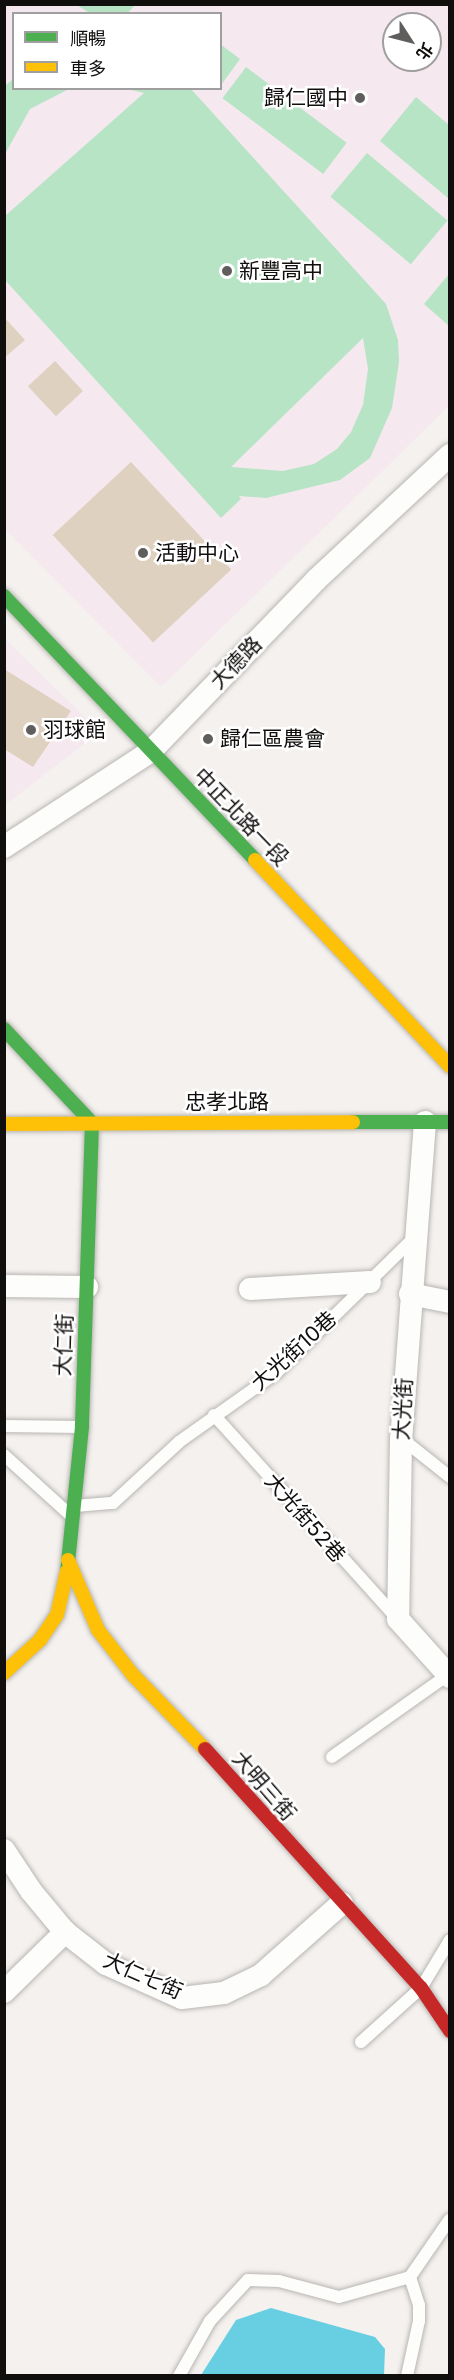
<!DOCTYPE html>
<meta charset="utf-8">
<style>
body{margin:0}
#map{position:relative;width:454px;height:2380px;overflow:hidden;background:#f4f1ee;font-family:Inter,"Noto Sans TC",sans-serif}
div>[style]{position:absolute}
.education>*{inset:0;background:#f6e8ef}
.green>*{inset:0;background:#b6e4c5;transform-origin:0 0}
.water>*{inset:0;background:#68cfe3}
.building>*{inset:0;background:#dfd1bf;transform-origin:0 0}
.roads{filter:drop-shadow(0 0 2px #b8b6b3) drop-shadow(0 0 2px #b8b6b3)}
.lane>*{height:12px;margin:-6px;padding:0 6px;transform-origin:6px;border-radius:6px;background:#fdfdfc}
.street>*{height:22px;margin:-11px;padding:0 11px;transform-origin:11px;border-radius:11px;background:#fdfdfc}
.fast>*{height:14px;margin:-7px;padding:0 7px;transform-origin:7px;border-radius:7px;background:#4caf50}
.slow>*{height:14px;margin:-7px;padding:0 7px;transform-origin:7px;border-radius:7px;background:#ffc107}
.jam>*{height:14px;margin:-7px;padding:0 7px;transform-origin:7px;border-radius:7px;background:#c62828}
.dots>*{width:16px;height:16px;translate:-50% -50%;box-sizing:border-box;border:3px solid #fff;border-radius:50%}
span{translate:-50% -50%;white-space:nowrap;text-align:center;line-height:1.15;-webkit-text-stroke:5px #fff;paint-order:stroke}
.poi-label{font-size:21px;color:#110f0e}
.right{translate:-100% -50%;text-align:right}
.left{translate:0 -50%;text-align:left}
.street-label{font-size:21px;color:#110f0e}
.frame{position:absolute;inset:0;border:6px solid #110f0e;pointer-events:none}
.legend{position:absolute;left:12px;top:12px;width:210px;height:78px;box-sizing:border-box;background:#fff;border:2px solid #a09f9f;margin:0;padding:8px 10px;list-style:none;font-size:18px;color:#110f0e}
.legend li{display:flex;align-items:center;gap:12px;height:30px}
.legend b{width:30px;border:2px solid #a09f9f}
.north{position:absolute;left:382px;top:12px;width:60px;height:60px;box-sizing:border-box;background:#fff;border:2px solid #a09f9f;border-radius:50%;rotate:126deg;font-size:16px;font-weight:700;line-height:24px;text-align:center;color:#110f0e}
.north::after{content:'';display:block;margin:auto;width:21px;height:27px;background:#605e5c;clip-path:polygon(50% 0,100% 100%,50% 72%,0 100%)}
</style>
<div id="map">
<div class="education">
<i style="clip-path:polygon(evenodd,4px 5px,449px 5px,449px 406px,161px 687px,5px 529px,4px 5px,14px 14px,220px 14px,220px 88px,14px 88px,14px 14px,4px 5px,394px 24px,430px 24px,430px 60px,394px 60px,394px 24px)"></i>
<i style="clip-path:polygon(4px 638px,100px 732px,5px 805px,4px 805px)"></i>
</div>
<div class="green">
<i style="clip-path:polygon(77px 5px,135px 4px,135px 5px,128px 13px,91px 14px)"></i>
<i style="clip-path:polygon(220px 44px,240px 59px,221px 85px,220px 85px)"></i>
<i style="left:246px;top:67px;width:126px;height:39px;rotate:37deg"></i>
<i style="clip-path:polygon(13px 79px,14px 88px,69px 89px,30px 109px,5px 154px,5px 86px)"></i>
<i style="clip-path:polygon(evenodd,127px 89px,191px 89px,386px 304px,398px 340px,399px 362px,392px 408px,370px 458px,340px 480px,266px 498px,239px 496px,241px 499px,221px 518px,5px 280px,5px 216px,144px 93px,127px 89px,363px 338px,368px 369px,363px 405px,351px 432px,337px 449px,314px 464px,283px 471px,231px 467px,363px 338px)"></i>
<i style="clip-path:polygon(416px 97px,449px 125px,449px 199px,380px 141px)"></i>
<i style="left:367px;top:153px;width:105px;height:57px;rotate:40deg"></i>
<i style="clip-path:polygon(449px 274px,449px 326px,424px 304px)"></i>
</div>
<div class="water">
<i style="clip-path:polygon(271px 2308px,375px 2337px,385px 2349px,384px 2375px,201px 2375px,236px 2320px)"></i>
</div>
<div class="building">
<i style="clip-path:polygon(4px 317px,25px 340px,4px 358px)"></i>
<i style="left:55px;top:361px;width:41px;height:37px;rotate:47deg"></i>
<i style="left:131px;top:462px;width:147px;height:107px;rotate:47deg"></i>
<i style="clip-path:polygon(4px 669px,71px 711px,33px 767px,4px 749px)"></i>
</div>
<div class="roads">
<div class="lane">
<i style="left:214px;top:1415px;width:275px;rotate:48deg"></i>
<i style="left:4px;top:1426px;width:77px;rotate:0.7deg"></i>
<i style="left:401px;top:1438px;width:63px;rotate:38.5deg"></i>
<i style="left:4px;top:1455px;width:88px;rotate:42.2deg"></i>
<i style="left:75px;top:1506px;width:38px;rotate:-5deg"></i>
<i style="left:113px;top:1503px;width:90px;rotate:-42.7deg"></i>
<i style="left:179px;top:1442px;width:119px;rotate:-35.4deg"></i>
<i style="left:276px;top:1373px;width:194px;rotate:-44.4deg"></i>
<i style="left:332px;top:1757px;width:142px;rotate:-35.3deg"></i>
<i style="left:361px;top:2042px;width:81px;rotate:-42deg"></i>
<i style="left:421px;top:1988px;width:56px;rotate:-58.9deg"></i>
<i style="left:179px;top:2376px;width:63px;rotate:-60.6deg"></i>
<i style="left:210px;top:2321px;width:56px;rotate:-47.2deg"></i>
<i style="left:248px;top:2280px;width:31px;rotate:2deg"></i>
<i style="left:279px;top:2281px;width:62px;rotate:14.9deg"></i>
<i style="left:339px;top:2297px;width:74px;rotate:-15.7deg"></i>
<i style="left:407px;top:2376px;width:56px;rotate:-77.7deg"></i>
<i style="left:419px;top:2321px;width:16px;rotate:-90deg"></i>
<i style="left:419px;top:2305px;width:29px;rotate:-108deg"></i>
<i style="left:410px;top:2277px;width:70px;rotate:-55.4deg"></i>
</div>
<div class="street">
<i style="left:4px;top:847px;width:174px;rotate:-33.1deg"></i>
<i style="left:150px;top:752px;width:240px;rotate:-46deg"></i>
<i style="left:317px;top:579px;width:182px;rotate:-43deg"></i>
<i style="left:425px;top:1122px;width:317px;rotate:94.3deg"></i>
<i style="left:401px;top:1438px;width:181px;rotate:90.9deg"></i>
<i style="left:398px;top:1619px;width:78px;rotate:48.1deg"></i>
<i style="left:4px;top:1286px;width:83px;rotate:0.7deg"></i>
<i style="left:250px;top:1289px;width:120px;rotate:-3.3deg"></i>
<i style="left:410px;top:1294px;width:41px;rotate:11.3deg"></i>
<i style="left:4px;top:1850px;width:49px;rotate:56.6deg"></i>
<i style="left:31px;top:1891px;width:53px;rotate:50.3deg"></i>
<i style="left:65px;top:1932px;width:52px;rotate:38deg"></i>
<i style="left:106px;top:1964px;width:83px;rotate:24.1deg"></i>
<i style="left:182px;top:1998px;width:42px;rotate:-6.8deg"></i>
<i style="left:224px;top:1993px;width:41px;rotate:-25.9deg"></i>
<i style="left:261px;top:1975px;width:108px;rotate:-41.6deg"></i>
<i style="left:4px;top:1992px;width:86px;rotate:-44.5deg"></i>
</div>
<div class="fast">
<i style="left:4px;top:596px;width:364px;rotate:46.4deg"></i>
<i style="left:4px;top:1029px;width:129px;rotate:46.9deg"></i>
<i style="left:92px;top:1123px;width:304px;rotate:91.9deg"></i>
<i style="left:82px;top:1427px;width:145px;rotate:95.9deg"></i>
<i style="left:353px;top:1122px;width:97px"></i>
</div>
<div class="slow">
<i style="left:255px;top:860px;width:284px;rotate:46.6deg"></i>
<i style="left:4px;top:1124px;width:349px;rotate:-0.3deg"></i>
<i style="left:68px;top:1560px;width:76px;rotate:66.8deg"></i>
<i style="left:98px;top:1630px;width:57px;rotate:52.1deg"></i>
<i style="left:133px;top:1675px;width:103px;rotate:45.8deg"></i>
<i style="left:4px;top:1673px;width:49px;rotate:-42.5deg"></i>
<i style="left:40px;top:1640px;width:30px;rotate:-56deg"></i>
<i style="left:57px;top:1615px;width:45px;rotate:-77.2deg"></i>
</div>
<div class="jam">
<i style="left:205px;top:1749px;width:322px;rotate:47.9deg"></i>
<i style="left:421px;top:1988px;width:52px;rotate:56deg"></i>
</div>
</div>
<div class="dots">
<i style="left:360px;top:98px;background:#605e5c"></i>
<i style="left:227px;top:271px;background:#605e5c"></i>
<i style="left:143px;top:553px;background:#605e5c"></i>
<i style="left:31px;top:730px;background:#605e5c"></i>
<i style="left:208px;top:739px;background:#605e5c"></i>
</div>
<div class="poi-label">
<span class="right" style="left:348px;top:98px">歸仁國中</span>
<span class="left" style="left:239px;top:271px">新豐高中</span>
<span class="left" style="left:155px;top:553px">活動中心</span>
<span class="left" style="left:43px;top:730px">羽球館</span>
<span class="left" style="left:220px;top:739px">歸仁區農會</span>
</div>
<div class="street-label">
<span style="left:236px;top:663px;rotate:-46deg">大德路</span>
<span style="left:241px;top:817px;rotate:46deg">中正北路一段</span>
<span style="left:227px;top:1102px">忠孝北路</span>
<span style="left:64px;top:1345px;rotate:-88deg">大仁街</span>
<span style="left:294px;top:1351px;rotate:-42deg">大光街10巷</span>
<span style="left:403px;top:1409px;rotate:-87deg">大光街</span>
<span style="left:305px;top:1518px;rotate:49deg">大光街52巷</span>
<span style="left:264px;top:1786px;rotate:49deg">大明三街</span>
<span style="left:143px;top:1976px;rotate:24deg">大仁七街</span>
</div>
<div class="frame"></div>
<ul class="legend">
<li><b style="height:8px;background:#4caf50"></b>順暢</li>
<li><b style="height:8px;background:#ffc107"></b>車多</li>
</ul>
<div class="north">北</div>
</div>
